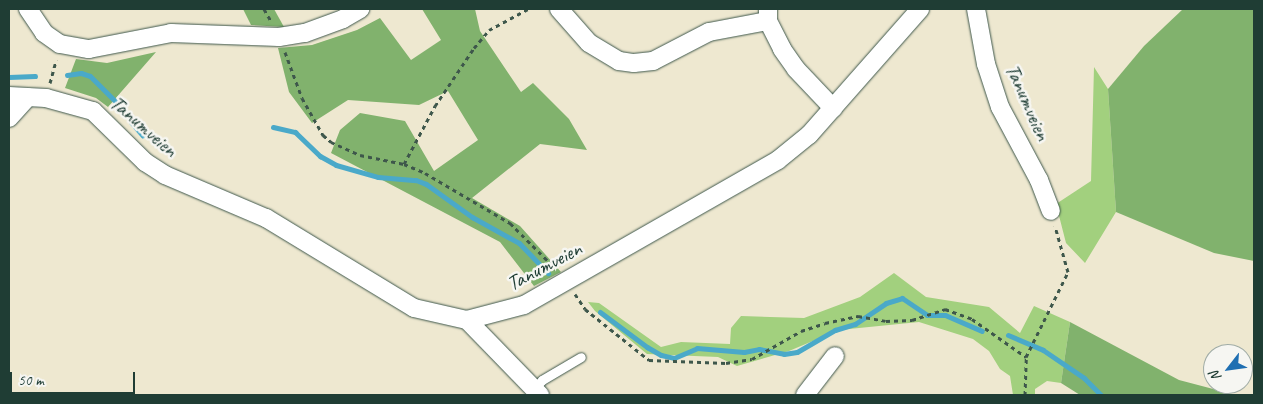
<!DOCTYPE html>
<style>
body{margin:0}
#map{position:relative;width:1263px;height:404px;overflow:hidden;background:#eee8d0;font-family:Caveat,sans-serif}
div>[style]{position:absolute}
.green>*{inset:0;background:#a2d07e}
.forest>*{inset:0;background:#81b26d}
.stream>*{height:5px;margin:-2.5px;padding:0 2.5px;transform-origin:2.5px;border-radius:2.5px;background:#4aa9c9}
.path>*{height:3px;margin-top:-1.5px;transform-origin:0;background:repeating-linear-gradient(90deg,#3e574b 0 4px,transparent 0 8px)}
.roads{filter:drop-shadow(0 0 1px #3e574b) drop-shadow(0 0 1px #3e574b)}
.service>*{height:9px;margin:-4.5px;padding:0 4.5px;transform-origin:4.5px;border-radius:4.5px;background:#fff}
.minor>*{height:18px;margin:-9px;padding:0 9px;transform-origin:9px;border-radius:9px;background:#fff}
span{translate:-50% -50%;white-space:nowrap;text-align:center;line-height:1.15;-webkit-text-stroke:5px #f6f6f2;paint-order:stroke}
.street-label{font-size:21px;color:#1f3d34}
.frame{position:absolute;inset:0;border:10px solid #1f3d34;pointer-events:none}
.north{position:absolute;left:1203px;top:344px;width:50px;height:50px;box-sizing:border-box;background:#f6f6f2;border:1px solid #a0aca6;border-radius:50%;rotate:240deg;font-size:14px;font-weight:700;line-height:20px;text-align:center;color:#1f3d34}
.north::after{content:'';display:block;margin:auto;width:18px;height:22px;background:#1f6fb2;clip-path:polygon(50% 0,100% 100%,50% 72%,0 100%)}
.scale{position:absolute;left:10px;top:372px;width:125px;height:22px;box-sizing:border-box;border:2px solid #1f3d34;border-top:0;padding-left:6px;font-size:15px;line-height:18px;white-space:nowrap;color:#1f3d34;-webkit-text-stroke:4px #f6f6f2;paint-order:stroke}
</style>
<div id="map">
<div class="green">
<i style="clip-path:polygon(1094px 67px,1108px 89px,1116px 212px,1085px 263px,1066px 243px,1056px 204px,1091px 181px)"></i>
<i style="clip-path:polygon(894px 273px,926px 297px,989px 307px,1020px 333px,1034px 306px,1070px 322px,1061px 383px,1047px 381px,1035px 389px,1035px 395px,1013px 395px,1010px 376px,1000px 369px,989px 351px,973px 339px,919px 322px,839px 330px,789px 351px,737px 366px,718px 357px,647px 354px,595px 311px,588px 302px,599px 303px,661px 347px,681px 342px,730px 344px,731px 328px,741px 316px,804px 318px,860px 297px)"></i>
</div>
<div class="forest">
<i style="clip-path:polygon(243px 9px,274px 9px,284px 27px,251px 25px)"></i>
<i style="clip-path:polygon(422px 9px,475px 9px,480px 31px,521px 92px,533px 83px,569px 119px,587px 150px,540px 144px,472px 198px,520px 226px,561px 272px,534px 286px,500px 242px,331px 153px,340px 130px,360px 113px,405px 121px,434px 171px,478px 140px,448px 91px,419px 105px,348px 100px,312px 123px,289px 92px,278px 48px,312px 45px,357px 30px,380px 18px,411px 60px,441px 40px)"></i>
<i style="clip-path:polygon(1183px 9px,1254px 9px,1254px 261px,1214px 253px,1116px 212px,1108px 89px,1144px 46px)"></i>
<i style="clip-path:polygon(156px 52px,108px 107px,96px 98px,65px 88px,76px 59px,107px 63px)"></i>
<i style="clip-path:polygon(1070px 322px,1179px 380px,1236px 395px,1080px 395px,1061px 383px)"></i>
</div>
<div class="stream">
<i style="left:67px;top:75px;width:14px;rotate:-8deg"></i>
<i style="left:81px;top:73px;width:9px;rotate:18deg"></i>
<i style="left:90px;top:76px;width:47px;rotate:45deg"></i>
<i style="left:9px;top:77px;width:26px;rotate:-2deg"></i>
<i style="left:131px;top:122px;width:18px;rotate:49deg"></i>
<i style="left:273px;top:127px;width:23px;rotate:13deg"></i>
<i style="left:295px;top:132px;width:35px;rotate:44deg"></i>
<i style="left:320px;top:156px;width:18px;rotate:29deg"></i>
<i style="left:336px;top:165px;width:44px;rotate:15.9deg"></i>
<i style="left:378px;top:177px;width:38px;rotate:5deg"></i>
<i style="left:416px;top:180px;width:11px;rotate:22deg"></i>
<i style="left:426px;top:184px;width:57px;rotate:35.7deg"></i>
<i style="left:472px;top:217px;width:54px;rotate:29deg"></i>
<i style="left:519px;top:243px;width:42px;rotate:46deg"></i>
<i style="left:600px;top:312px;width:59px;rotate:36.7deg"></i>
<i style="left:647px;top:347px;width:16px;rotate:30deg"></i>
<i style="left:661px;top:355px;width:13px;rotate:13deg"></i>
<i style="left:674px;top:358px;width:25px;rotate:-23deg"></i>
<i style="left:697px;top:348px;width:47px;rotate:4.9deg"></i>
<i style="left:744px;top:352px;width:15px;rotate:-11deg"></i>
<i style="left:759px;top:349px;width:25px;rotate:11deg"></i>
<i style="left:784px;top:354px;width:13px;rotate:-9deg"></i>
<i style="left:797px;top:352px;width:44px;rotate:-30.1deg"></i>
<i style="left:835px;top:330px;width:21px;rotate:-17deg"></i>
<i style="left:855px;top:324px;width:37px;rotate:-34deg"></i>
<i style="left:886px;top:303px;width:17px;rotate:-17deg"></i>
<i style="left:902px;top:298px;width:30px;rotate:34deg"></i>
<i style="left:927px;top:315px;width:18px"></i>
<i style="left:945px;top:315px;width:40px;rotate:23.4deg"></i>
<i style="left:1008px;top:335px;width:38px;rotate:23deg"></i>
<i style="left:1043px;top:350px;width:50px;rotate:34.3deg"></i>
<i style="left:1084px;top:378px;width:24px;rotate:45deg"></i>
</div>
<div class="path">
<i style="left:264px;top:9px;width:14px;rotate:60deg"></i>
<i style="left:285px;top:52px;width:49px;rotate:69.7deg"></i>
<i style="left:302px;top:98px;width:43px;rotate:60.4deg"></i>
<i style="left:323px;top:135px;width:11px;rotate:41deg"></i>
<i style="left:331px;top:142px;width:32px;rotate:24deg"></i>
<i style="left:360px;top:155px;width:45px;rotate:11.6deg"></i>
<i style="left:404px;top:164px;width:23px;rotate:23deg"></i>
<i style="left:425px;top:173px;width:99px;rotate:30.5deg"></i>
<i style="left:510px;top:223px;width:65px;rotate:45deg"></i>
<i style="left:50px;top:83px;width:24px;rotate:-75deg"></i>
<i style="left:404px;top:164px;width:66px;rotate:-61.9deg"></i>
<i style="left:435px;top:106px;width:70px;rotate:-56.1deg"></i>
<i style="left:474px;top:48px;width:23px;rotate:-50deg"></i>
<i style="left:489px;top:30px;width:44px;rotate:-28.3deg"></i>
<i style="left:575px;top:294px;width:18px;rotate:56deg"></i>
<i style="left:585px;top:309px;width:82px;rotate:38.6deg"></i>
<i style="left:649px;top:360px;width:77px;rotate:2.2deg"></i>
<i style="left:726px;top:363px;width:26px;rotate:-9deg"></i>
<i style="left:752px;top:359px;width:56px;rotate:-29.7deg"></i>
<i style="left:801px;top:331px;width:25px;rotate:-18deg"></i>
<i style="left:825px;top:323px;width:34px;rotate:-12deg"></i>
<i style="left:858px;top:316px;width:28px;rotate:10deg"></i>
<i style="left:886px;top:321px;width:26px;rotate:-2deg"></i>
<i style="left:912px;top:320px;width:35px;rotate:-18deg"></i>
<i style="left:945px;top:309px;width:29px;rotate:20deg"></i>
<i style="left:972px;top:319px;width:66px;rotate:35.1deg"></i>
<i style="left:1025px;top:395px;width:38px;rotate:-88deg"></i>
<i style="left:1026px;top:357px;width:95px;rotate:-63.7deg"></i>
<i style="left:1068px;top:272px;width:48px;rotate:-105.8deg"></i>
</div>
<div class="roads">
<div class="service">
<i style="left:534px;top:389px;width:12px;rotate:-48deg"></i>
<i style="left:542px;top:380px;width:45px;rotate:-30.5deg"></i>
</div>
<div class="minor">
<i style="left:28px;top:9px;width:29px;rotate:56deg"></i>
<i style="left:44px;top:33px;width:19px;rotate:35deg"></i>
<i style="left:60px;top:44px;width:29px;rotate:10deg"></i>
<i style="left:89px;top:49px;width:84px;rotate:-11deg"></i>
<i style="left:171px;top:33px;width:108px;rotate:2.1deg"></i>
<i style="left:279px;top:37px;width:26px;rotate:-9deg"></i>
<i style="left:305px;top:33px;width:40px;rotate:-20.2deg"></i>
<i style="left:343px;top:19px;width:20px;rotate:-30deg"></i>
<i style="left:559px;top:9px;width:45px;rotate:48.6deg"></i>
<i style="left:589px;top:43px;width:35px;rotate:31deg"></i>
<i style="left:619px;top:61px;width:15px;rotate:8deg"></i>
<i style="left:634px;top:63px;width:19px;rotate:-6deg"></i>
<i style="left:653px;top:61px;width:63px;rotate:-27.4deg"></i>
<i style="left:709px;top:32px;width:60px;rotate:-10.6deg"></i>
<i style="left:768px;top:9px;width:12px;rotate:90deg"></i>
<i style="left:768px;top:21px;width:31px;rotate:63deg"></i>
<i style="left:782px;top:49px;width:24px;rotate:55deg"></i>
<i style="left:796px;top:69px;width:54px;rotate:46.5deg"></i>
<i style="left:976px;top:9px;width:56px;rotate:79.7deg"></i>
<i style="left:986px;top:64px;width:45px;rotate:72deg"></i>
<i style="left:1000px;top:107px;width:83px;rotate:61.9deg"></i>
<i style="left:1039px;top:180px;width:33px;rotate:69deg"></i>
<i style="left:9px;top:96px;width:37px;rotate:3deg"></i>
<i style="left:46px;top:98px;width:49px;rotate:15.5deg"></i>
<i style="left:93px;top:111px;width:73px;rotate:44.4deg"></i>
<i style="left:145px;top:162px;width:24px;rotate:33deg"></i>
<i style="left:165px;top:175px;width:110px;rotate:23.1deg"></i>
<i style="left:266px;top:218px;width:173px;rotate:31.3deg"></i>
<i style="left:414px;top:308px;width:54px;rotate:12.8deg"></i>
<i style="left:467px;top:320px;width:59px;rotate:-14.7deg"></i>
<i style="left:524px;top:305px;width:292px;rotate:-29.7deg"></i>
<i style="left:778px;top:160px;width:40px;rotate:-39deg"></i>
<i style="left:809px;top:135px;width:168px;rotate:-48.6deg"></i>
<i style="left:9px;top:118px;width:28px;rotate:-48deg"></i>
<i style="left:467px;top:320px;width:105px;rotate:45.8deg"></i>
<i style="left:805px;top:395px;width:49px;rotate:-52.4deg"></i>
</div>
</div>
<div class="street-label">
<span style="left:1028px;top:102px;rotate:66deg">Tanumveien</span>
<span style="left:144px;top:126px;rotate:41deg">Tanumveien</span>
<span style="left:544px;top:266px;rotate:-28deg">Tanumveien</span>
</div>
<div class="frame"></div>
<div class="north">N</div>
<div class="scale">50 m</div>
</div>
